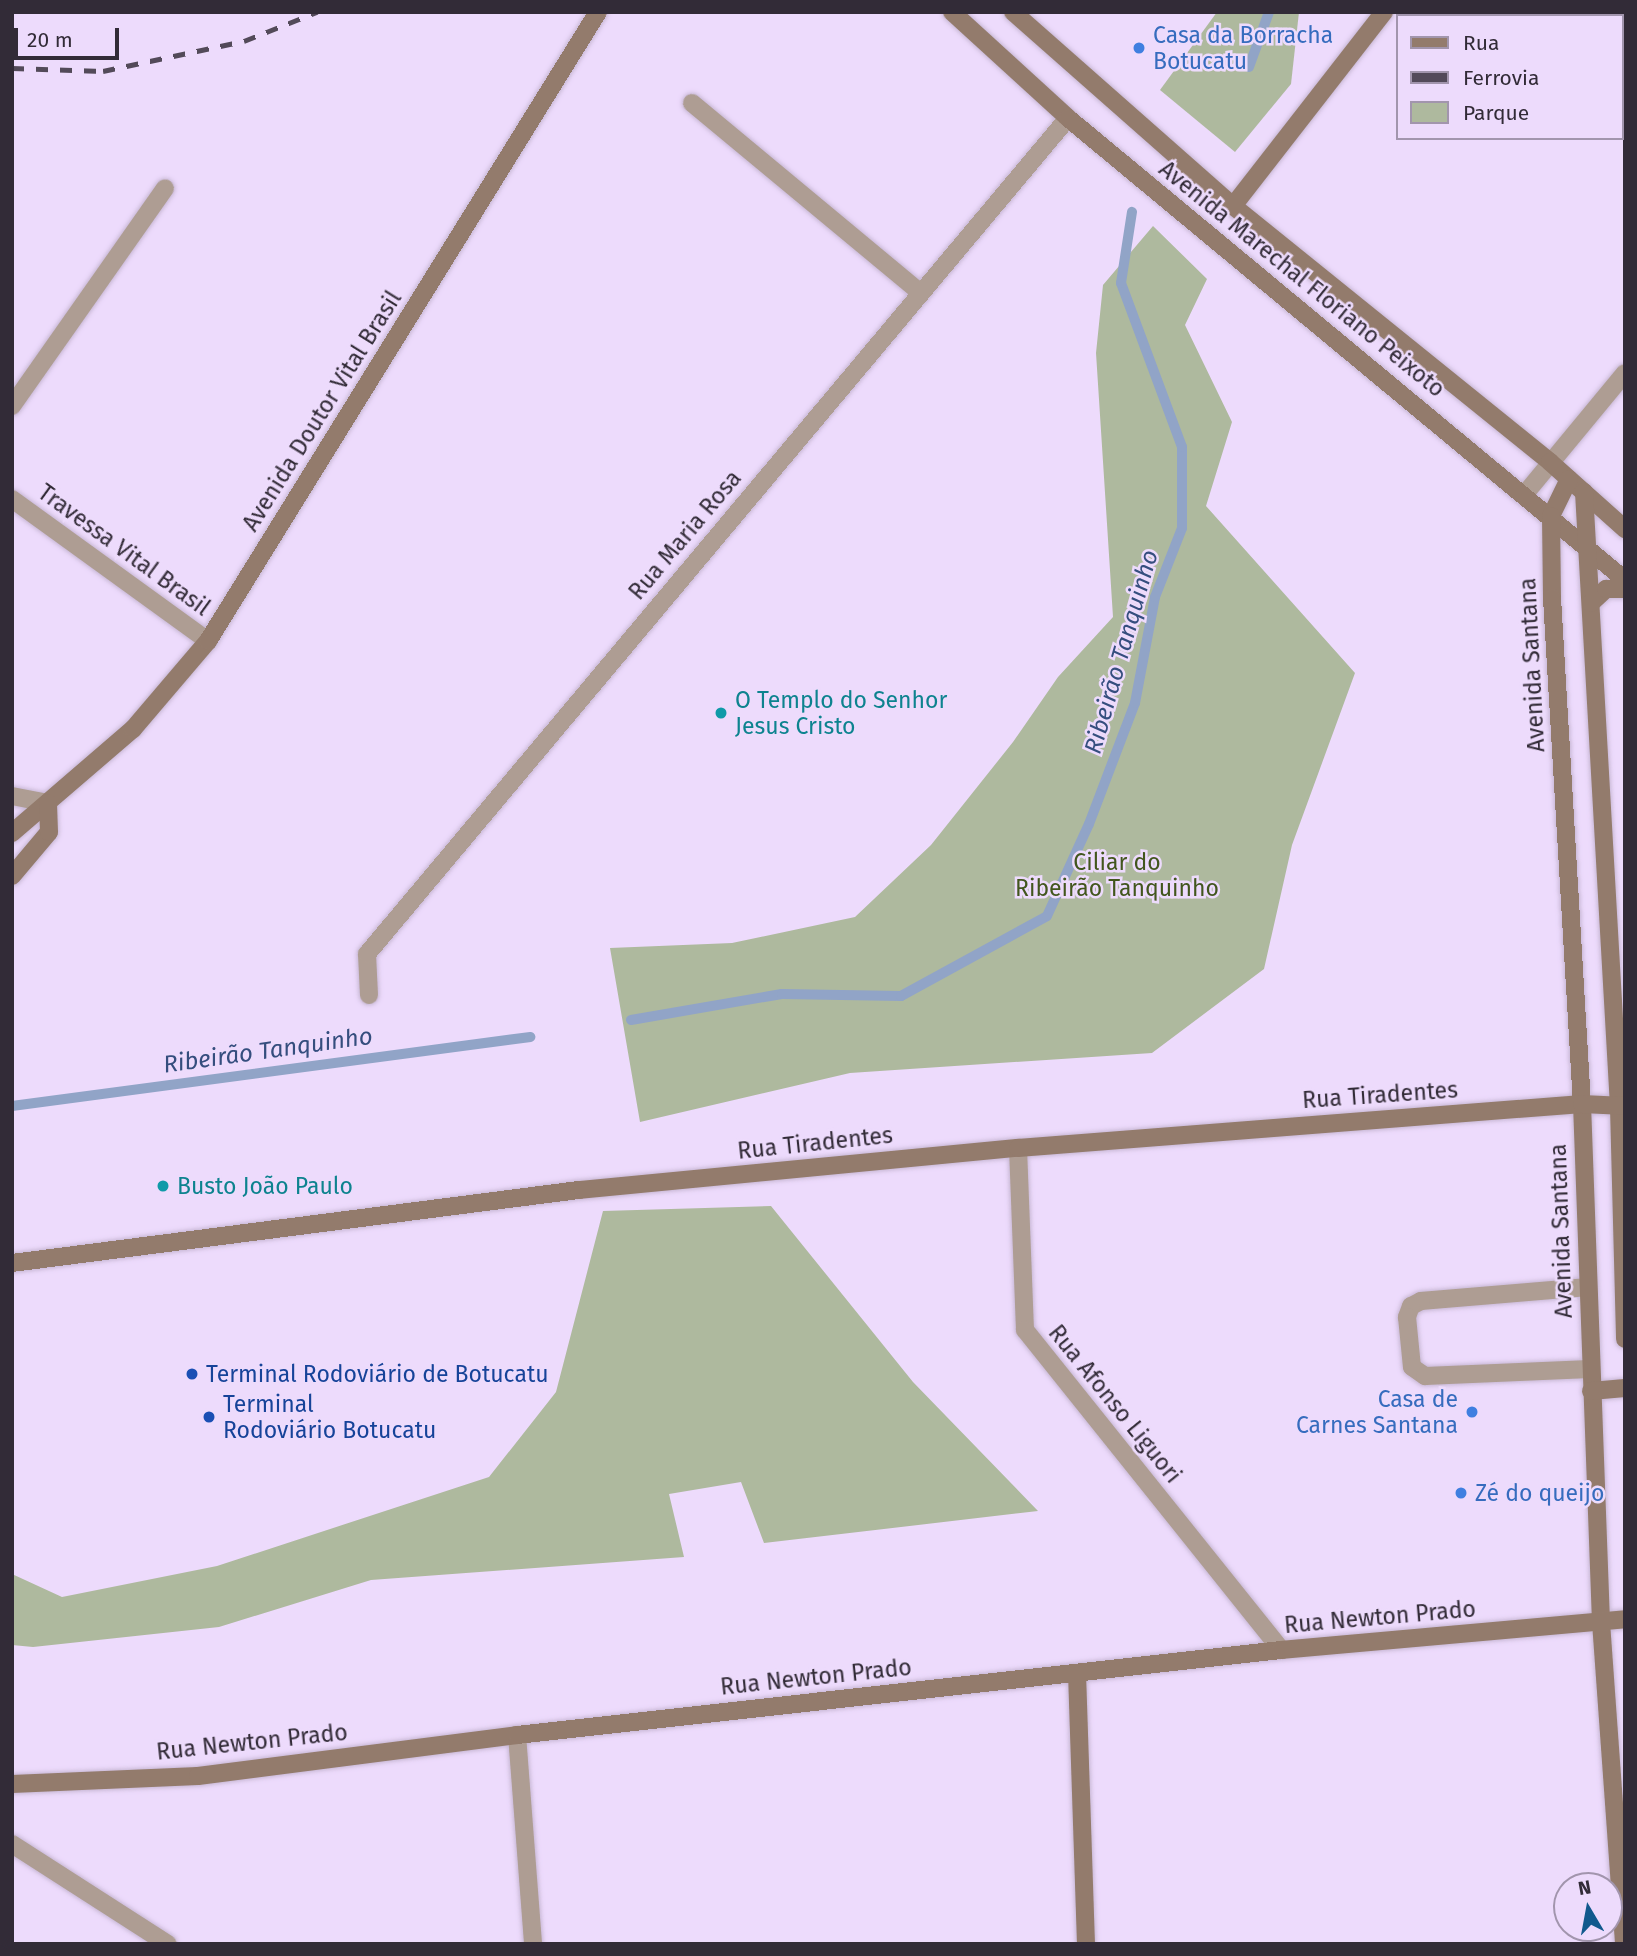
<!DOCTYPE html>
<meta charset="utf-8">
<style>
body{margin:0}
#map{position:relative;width:1637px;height:1956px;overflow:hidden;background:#eddbfc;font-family:"Fira Sans",sans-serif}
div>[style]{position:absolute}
.green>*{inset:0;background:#aeb99e}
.stream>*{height:10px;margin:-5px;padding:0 5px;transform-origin:5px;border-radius:5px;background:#91a4c7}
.roads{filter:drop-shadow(0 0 2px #c8b8d5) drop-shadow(0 0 2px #c8b8d5)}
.lane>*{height:18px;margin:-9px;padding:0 9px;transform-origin:9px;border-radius:9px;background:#ae9d93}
.street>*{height:18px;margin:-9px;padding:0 9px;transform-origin:9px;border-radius:9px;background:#ae9d93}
.secondary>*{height:18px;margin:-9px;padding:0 9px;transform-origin:9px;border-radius:9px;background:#937b6c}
.rail>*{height:5px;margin-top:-2.5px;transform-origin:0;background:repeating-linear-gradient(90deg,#534a59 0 12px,transparent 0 24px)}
.dots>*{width:19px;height:19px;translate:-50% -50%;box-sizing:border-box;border:4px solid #eddbfc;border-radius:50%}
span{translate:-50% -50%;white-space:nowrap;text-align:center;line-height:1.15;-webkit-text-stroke:5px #eddbfc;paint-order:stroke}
.shop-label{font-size:23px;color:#366cbe}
.left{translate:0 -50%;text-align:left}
.right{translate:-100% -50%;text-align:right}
.street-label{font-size:23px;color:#322b37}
.culture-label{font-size:23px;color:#0d838f}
.park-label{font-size:23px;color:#42561d}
.transit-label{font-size:23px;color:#164399}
.water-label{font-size:24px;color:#354e7e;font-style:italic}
.frame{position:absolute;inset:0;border:14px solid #322b37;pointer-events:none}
.legend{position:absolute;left:1396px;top:14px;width:228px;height:126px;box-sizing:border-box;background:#eddbfc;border:2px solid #a295ad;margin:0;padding:9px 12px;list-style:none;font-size:21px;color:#322b37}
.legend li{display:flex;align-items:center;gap:14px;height:35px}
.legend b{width:35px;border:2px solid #a295ad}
.north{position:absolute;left:1553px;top:1872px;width:70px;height:70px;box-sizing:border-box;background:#eddbfc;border:2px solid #a295ad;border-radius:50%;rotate:350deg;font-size:19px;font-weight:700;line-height:28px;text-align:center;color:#322b37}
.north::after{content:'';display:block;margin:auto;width:24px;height:32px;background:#11598d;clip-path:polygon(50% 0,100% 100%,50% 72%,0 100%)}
.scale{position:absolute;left:14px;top:28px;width:105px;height:32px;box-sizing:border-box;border:4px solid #322b37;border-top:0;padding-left:9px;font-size:21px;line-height:24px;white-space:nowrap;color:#322b37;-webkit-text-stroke:5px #eddbfc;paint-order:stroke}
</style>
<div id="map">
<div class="green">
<i style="clip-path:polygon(1217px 12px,1299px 12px,1291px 84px,1235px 152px,1160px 90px)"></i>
<i style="clip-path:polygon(1153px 226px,1207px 279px,1185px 325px,1232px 422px,1206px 506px,1355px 673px,1292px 845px,1264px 969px,1152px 1053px,850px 1073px,640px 1122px,610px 948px,732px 943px,855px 917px,931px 845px,1013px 742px,1058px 677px,1113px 617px,1096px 353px,1103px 285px)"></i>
<i style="clip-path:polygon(771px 1206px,913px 1382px,1038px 1511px,764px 1543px,741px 1482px,669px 1494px,684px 1557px,371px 1580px,219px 1627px,33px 1647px,12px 1645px,12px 1574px,62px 1597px,217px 1566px,489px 1477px,556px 1392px,603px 1211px)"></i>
</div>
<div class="stream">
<i style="left:1249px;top:67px;width:59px;rotate:-70deg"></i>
<i style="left:631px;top:1020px;width:153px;rotate:-9.8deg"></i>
<i style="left:782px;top:994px;width:119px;rotate:1deg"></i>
<i style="left:901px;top:996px;width:166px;rotate:-28.7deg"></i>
<i style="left:1047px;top:916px;width:101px;rotate:-65.5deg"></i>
<i style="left:1089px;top:824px;width:129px;rotate:-69.2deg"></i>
<i style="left:1135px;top:703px;width:108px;rotate:-79.3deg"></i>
<i style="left:1155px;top:597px;width:74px;rotate:-68.6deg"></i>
<i style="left:1182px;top:528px;width:81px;rotate:-90deg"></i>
<i style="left:1182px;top:447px;width:175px;rotate:-110.4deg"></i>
<i style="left:1121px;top:283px;width:72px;rotate:-81.2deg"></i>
<i style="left:12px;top:1106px;width:523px;rotate:-7.59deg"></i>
</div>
<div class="roads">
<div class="lane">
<i style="left:1588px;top:1287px;width:168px;rotate:175.2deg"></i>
<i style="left:1421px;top:1301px;width:11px;rotate:153deg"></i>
<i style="left:1411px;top:1306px;width:12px;rotate:110deg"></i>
<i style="left:1407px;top:1317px;width:50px;rotate:84.3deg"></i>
<i style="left:1412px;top:1367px;width:16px;rotate:35deg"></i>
<i style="left:1425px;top:1376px;width:165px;rotate:-2.4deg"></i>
</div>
<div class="street">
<i style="left:692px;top:103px;width:296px;rotate:39.7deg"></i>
<i style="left:12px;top:406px;width:266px;rotate:-54.9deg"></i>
<i style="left:1524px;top:495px;width:158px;rotate:-50.4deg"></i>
<i style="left:12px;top:499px;width:242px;rotate:35.9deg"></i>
<i style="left:12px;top:796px;width:37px;rotate:11deg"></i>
<i style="left:369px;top:995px;width:41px;rotate:-92.8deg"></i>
<i style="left:367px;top:954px;width:1091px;rotate:-50.02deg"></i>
<i style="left:1018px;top:1148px;width:182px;rotate:87.8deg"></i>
<i style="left:1025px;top:1330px;width:410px;rotate:51.3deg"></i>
<i style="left:517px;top:1735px;width:210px;rotate:85.6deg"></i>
<i style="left:12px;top:1844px;width:185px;rotate:32.7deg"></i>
</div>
<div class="secondary">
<i style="left:952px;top:12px;width:157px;rotate:42.4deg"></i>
<i style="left:1068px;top:118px;width:724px;rotate:39.67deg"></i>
<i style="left:1013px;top:12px;width:293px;rotate:41.4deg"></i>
<i style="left:1233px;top:206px;width:407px;rotate:38.9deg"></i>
<i style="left:1550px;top:462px;width:101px;rotate:41.8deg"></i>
<i style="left:1233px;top:206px;width:246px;rotate:-52.1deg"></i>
<i style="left:1569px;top:479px;width:41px;rotate:115.9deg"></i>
<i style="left:1551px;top:516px;width:82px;rotate:89.3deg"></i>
<i style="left:1552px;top:598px;width:507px;rotate:86.61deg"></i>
<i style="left:1582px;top:1104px;width:518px;rotate:87.9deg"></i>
<i style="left:1601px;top:1622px;width:323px;rotate:85.9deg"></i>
<i style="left:1584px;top:492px;width:616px;rotate:86.74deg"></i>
<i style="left:1619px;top:1107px;width:232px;rotate:88.5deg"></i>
<i style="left:1591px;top:603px;width:21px;rotate:-43deg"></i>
<i style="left:1606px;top:589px;width:19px"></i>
<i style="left:12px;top:833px;width:160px;rotate:-40.7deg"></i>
<i style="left:133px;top:729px;width:116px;rotate:-49.6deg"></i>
<i style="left:208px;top:641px;width:740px;rotate:-58.2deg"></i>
<i style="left:12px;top:876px;width:57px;rotate:-49.9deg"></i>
<i style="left:49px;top:832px;width:29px;rotate:-92deg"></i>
<i style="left:12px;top:1263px;width:572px;rotate:-7.34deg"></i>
<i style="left:579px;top:1190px;width:441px;rotate:-5.5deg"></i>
<i style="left:1018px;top:1148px;width:566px;rotate:-4.46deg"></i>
<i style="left:1582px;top:1104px;width:43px;rotate:2.7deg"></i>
<i style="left:1591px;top:1391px;width:34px;rotate:-5deg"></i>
<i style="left:1077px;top:1673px;width:271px;rotate:88.1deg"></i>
<i style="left:12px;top:1784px;width:186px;rotate:-2.5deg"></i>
<i style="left:198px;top:1776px;width:322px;rotate:-7.3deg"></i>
<i style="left:517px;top:1735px;width:769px;rotate:-6.35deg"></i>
<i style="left:1281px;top:1650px;width:345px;rotate:-5.1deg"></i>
</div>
</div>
<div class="rail">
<i style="left:12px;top:68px;width:91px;rotate:1.9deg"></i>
<i style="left:103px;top:71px;width:144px;rotate:-12deg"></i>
<i style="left:244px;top:41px;width:79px;rotate:-21.7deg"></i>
</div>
<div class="dots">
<i style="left:1139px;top:48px;background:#3f7fe0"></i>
<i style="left:721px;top:713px;background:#0f9aa8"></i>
<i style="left:163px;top:1186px;background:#0f9aa8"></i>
<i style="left:192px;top:1374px;background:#1a4fb4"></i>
<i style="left:1472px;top:1412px;background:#3f7fe0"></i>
<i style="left:209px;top:1417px;background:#1a4fb4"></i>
<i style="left:1461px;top:1493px;background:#3f7fe0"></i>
</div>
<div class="shop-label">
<span class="left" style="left:1153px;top:48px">Casa da Borracha<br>Botucatu</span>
<span class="right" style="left:1458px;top:1412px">Casa de<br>Carnes Santana</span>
<span class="left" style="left:1475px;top:1493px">Zé do queijo</span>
</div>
<div class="street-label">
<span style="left:1302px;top:279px;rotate:39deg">Avenida Marechal Floriano Peixoto</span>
<span style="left:322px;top:411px;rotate:-58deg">Avenida Doutor Vital Brasil</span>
<span style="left:685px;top:535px;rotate:-50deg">Rua Maria Rosa</span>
<span style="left:124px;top:550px;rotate:36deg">Travessa Vital Brasil</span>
<span style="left:1532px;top:665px;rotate:-93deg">Avenida Santana</span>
<span style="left:1380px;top:1095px;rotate:-4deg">Rua Tiradentes</span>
<span style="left:815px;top:1143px;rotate:-6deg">Rua Tiradentes</span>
<span style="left:1561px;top:1231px;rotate:-92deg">Avenida Santana</span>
<span style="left:1115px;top:1404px;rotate:51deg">Rua Afonso Liguori</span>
<span style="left:1380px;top:1617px;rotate:-5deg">Rua Newton Prado</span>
<span style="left:816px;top:1677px;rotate:-6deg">Rua Newton Prado</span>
<span style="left:252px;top:1742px;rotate:-6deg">Rua Newton Prado</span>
</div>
<div class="culture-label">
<span class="left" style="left:735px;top:713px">O Templo do Senhor<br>Jesus Cristo</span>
<span class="left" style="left:177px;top:1186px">Busto João Paulo</span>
</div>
<div class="park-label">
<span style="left:1117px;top:875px">Ciliar do<br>Ribeirão Tanquinho</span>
</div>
<div class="transit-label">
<span class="left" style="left:206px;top:1374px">Terminal Rodoviário de Botucatu</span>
<span class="left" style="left:223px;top:1417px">Terminal<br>Rodoviário Botucatu</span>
</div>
<div class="water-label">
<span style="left:1122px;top:652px;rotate:-74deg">Ribeirão Tanquinho</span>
<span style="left:268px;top:1051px;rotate:-8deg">Ribeirão Tanquinho</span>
</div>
<div class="frame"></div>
<ul class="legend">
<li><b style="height:9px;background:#937b6c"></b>Rua</li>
<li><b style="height:9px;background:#534a59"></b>Ferrovia</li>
<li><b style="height:19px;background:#aeb99e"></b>Parque</li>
</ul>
<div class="north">N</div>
<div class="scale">20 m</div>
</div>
